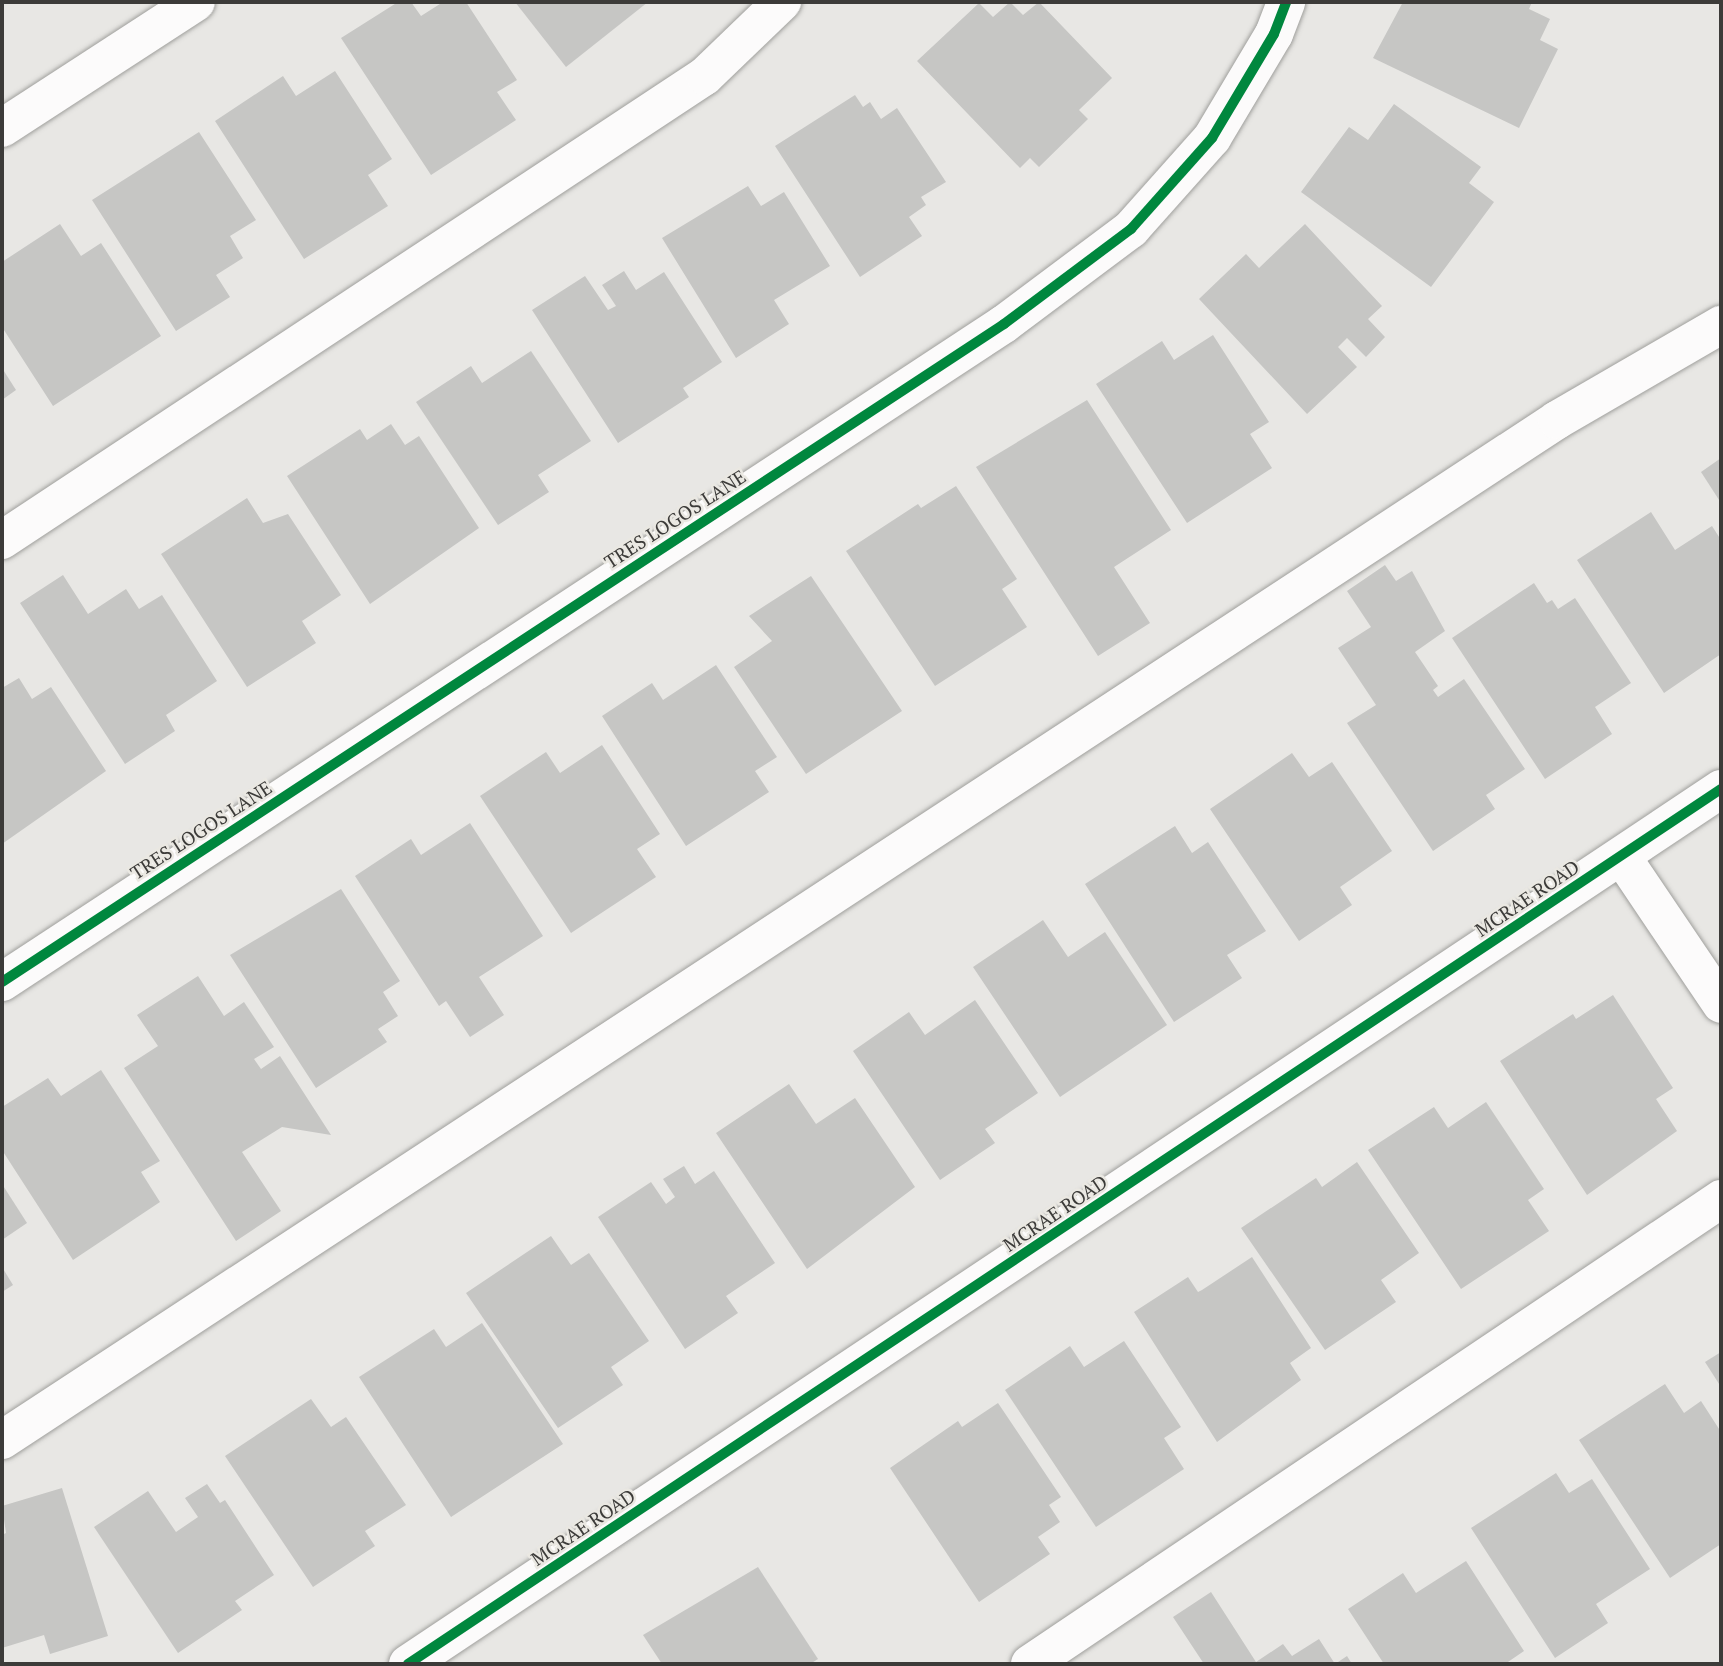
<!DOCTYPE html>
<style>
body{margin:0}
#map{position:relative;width:1723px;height:1666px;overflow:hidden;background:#e8e7e4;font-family:"PT Serif",serif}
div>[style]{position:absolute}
.building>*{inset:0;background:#c6c6c4}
.roads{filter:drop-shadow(0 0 2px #9f9f9c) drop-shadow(0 0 2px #9f9f9c)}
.minor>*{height:38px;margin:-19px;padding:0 19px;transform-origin:19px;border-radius:19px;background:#fcfbfb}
.cycleway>*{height:10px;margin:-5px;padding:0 5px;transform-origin:5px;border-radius:5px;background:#00873e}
span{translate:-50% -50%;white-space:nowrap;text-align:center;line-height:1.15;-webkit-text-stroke:5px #eae8e2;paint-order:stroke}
.street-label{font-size:19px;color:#3c3b39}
.frame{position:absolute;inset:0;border:4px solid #3c3b39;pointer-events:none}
</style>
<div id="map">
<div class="building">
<i style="clip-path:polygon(398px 2px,411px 2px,421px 16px,443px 2px,466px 2px,517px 80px,497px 92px,516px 120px,431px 175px,341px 38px)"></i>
<i style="clip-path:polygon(515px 2px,648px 2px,566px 67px)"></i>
<i style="clip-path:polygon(1010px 2px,1023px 15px,1039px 2px,1112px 78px,1079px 110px,1088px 119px,1039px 167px,1030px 158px,1020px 168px,917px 61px,979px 3px,993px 17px)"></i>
<i style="clip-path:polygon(1403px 2px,1532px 2px,1529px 9px,1550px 19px,1540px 40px,1558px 49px,1519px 128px,1373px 58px)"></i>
<i style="clip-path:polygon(335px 71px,392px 159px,368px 175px,388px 206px,304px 259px,215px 121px,283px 76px,296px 96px)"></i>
<i style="clip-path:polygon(855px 95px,863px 107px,870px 102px,881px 119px,897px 108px,946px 182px,921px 197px,926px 205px,909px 217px,922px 236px,860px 277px,775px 146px)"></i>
<i style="clip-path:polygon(1394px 104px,1481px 167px,1469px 183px,1494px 202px,1431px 287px,1301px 192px,1349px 127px,1368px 140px)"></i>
<i style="clip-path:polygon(199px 132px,256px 220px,230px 236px,243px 258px,216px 275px,230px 297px,176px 331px,92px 200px)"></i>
<i style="clip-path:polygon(748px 186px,761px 206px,784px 192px,830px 266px,774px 300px,789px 324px,736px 358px,662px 238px)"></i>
<i style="clip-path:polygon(60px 224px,81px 256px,101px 243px,161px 336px,53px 406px,2px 327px,2px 262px)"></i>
<i style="clip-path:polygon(1305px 224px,1382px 306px,1368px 319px,1385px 337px,1366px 357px,1347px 338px,1338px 347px,1357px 367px,1307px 414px,1199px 299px,1246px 254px,1259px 268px)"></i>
<i style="clip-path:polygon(624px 271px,636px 290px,664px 272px,722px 362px,683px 388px,689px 397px,618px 443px,532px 310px,585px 276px,608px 310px,616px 306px,602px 285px)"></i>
<i style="clip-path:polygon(1213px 335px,1269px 422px,1250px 434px,1272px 468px,1187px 523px,1096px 384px,1162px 341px,1174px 360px)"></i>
<i style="clip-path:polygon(531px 351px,591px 441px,538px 475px,549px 492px,498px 525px,416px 402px,471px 366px,482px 383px)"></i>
<i style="clip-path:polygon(2px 368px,16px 390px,2px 400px)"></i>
<i style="clip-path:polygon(1087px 400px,1171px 530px,1114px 567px,1150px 623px,1098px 656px,976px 467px)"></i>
<i style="clip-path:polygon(391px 424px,405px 445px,419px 436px,479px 528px,370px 604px,287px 476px,360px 429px,367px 440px)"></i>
<i style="clip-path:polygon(1721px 458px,1721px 503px,1701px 472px)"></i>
<i style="clip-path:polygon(956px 486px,1017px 579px,1002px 589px,1027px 627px,935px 686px,846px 551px,918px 504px,921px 508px)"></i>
<i style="clip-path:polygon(247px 498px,263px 523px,288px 514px,341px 595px,302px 621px,316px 643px,247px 687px,161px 554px)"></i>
<i style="clip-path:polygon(1651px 512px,1675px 550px,1712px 526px,1721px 540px,1721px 654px,1664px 693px,1577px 560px)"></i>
<i style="clip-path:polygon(1385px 565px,1396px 581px,1412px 571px,1445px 631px,1415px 652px,1438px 686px,1433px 690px,1438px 697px,1464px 679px,1525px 769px,1486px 795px,1495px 809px,1433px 851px,1347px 723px,1376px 705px,1338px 648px,1371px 627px,1347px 591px)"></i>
<i style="clip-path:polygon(63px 575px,88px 614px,126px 589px,139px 609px,162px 595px,217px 681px,166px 715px,175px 731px,125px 764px,20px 603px)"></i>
<i style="clip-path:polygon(811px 576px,902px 711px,806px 774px,734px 667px,772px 641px,749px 616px)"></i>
<i style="clip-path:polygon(1534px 583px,1547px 603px,1552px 600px,1558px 609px,1575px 598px,1631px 683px,1595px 707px,1612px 734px,1545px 779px,1452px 638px)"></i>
<i style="clip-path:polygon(716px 665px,777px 757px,755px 771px,769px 792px,686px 846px,602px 716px,652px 683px,663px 700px)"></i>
<i style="clip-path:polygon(19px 678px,32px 699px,51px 687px,106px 771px,2px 844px,2px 688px)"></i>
<i style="clip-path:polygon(602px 745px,660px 834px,637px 849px,656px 877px,571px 933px,480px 796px,546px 752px,560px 773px)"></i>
<i style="clip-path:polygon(1292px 753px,1309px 777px,1332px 762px,1392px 851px,1340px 887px,1352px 905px,1299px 941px,1210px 809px)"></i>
<i style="clip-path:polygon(470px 823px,543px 936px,479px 977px,504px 1015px,470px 1037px,446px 1001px,439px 1006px,355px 876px,411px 839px,421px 855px)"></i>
<i style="clip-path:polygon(1175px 826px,1192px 853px,1208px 842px,1266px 931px,1227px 955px,1242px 978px,1174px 1022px,1085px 884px)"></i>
<i style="clip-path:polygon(341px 889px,400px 981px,383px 992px,398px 1016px,378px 1029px,387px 1042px,316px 1088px,230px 955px)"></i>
<i style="clip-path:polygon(1043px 920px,1068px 957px,1105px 932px,1167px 1025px,1060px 1097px,973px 967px)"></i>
<i style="clip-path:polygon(198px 976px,224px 1016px,244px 1002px,274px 1047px,254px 1059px,261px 1069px,280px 1056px,331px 1135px,282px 1127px,242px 1152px,281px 1211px,236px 1241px,124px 1068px,158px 1046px,137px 1015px)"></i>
<i style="clip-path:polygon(1613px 995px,1673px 1088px,1656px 1099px,1677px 1131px,1587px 1195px,1500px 1061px,1573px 1014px,1576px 1019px)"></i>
<i style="clip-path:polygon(975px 1000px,1038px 1093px,985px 1129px,995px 1143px,940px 1180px,853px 1051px,909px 1012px,925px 1035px)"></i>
<i style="clip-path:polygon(101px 1070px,160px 1161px,141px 1172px,160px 1202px,73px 1260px,2px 1150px,2px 1107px,48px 1078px,61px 1096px)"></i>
<i style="clip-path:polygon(789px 1084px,816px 1124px,855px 1098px,915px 1187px,807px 1269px,716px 1133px)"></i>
<i style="clip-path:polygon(1486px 1102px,1544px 1189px,1528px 1200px,1549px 1231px,1461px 1289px,1368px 1150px,1434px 1107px,1448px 1128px)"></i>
<i style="clip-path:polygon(1357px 1162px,1419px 1253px,1381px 1280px,1396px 1302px,1325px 1350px,1241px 1228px,1316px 1178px,1322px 1187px)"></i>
<i style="clip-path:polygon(684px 1166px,695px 1184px,714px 1171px,775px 1263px,726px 1296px,738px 1313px,685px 1349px,598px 1217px,651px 1182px,666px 1204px,675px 1197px,663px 1179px)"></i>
<i style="clip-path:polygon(2px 1184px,27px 1223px,2px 1240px)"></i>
<i style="clip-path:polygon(551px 1236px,571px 1265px,589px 1253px,649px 1341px,611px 1367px,623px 1385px,558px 1428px,466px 1293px)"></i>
<i style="clip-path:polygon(1252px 1257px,1311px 1348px,1290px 1363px,1301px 1380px,1217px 1442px,1134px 1312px,1188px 1277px,1198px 1292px,1202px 1290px)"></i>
<i style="clip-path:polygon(2px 1267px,13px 1285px,2px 1292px)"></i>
<i style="clip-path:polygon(482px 1323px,563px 1444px,451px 1517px,359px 1377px,434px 1329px,446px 1347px)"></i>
<i style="clip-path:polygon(1124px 1341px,1181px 1427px,1164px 1438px,1184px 1469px,1096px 1527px,1005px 1390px,1070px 1346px,1084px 1367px)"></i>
<i style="clip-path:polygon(1721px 1352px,1721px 1387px,1705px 1362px)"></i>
<i style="clip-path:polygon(1665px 1384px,1684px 1413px,1701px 1401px,1721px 1432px,1721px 1544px,1670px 1578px,1579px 1440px)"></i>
<i style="clip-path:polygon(311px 1399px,331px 1427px,346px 1417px,406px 1505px,365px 1531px,375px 1546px,313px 1587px,225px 1456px)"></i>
<i style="clip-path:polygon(998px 1403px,1061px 1497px,1049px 1505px,1060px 1522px,1038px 1537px,1050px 1554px,979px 1602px,890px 1468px,958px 1421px,962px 1427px)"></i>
<i style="clip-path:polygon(1556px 1473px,1569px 1493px,1592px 1479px,1650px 1569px,1596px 1604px,1608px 1623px,1555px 1658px,1471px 1528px)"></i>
<i style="clip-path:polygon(207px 1484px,220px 1503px,225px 1500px,274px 1575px,235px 1601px,242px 1610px,178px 1653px,94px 1527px,148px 1491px,176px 1532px,198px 1517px,185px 1498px)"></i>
<i style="clip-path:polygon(62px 1488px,108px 1636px,50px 1654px,44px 1635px,2px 1648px,2px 1535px,6px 1533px,2px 1506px)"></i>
<i style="clip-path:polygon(1466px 1561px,1524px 1651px,1505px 1664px,1384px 1664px,1348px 1609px,1403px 1573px,1416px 1593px)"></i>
<i style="clip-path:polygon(758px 1567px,818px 1659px,810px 1664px,662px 1664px,643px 1635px)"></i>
<i style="clip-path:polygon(1211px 1592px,1256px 1662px,1283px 1644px,1292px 1656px,1319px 1639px,1335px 1664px,1347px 1656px,1352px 1664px,1204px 1664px,1173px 1617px)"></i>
</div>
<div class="roads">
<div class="minor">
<i style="left:2px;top:128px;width:231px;rotate:-33deg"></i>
<i style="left:2px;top:540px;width:842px;rotate:-33.43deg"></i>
<i style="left:705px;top:76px;width:107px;rotate:-43.9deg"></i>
<i style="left:1622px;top:857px;width:177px;rotate:56deg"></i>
<i style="left:2px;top:982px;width:1199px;rotate:-33.29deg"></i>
<i style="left:1004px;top:324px;width:159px;rotate:-36.8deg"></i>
<i style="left:1131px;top:229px;width:122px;rotate:-48.3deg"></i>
<i style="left:1212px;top:138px;width:121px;rotate:-59.2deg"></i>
<i style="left:1274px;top:34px;width:34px;rotate:-69deg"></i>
<i style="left:2px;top:1440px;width:1860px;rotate:-33.26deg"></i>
<i style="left:1557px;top:420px;width:190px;rotate:-30.1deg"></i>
<i style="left:408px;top:1664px;width:1578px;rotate:-33.68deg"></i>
<i style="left:1030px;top:1664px;width:833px;rotate:-33.94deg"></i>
</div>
</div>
<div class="cycleway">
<i style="left:2px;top:982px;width:1199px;rotate:-33.29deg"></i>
<i style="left:1004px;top:324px;width:159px;rotate:-36.8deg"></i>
<i style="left:1131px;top:229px;width:122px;rotate:-48.3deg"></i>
<i style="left:1212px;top:138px;width:121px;rotate:-59.2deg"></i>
<i style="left:1274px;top:34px;width:34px;rotate:-69deg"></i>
<i style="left:408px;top:1664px;width:1578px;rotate:-33.68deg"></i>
</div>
<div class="street-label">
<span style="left:675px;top:519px;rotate:-33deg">TRES LOGOS LANE</span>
<span style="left:201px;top:830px;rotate:-33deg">TRES LOGOS LANE</span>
<span style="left:1527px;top:898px;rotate:-34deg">MCRAE ROAD</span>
<span style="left:1055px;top:1213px;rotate:-34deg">MCRAE ROAD</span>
<span style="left:583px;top:1527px;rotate:-34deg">MCRAE ROAD</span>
</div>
<div class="frame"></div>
</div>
